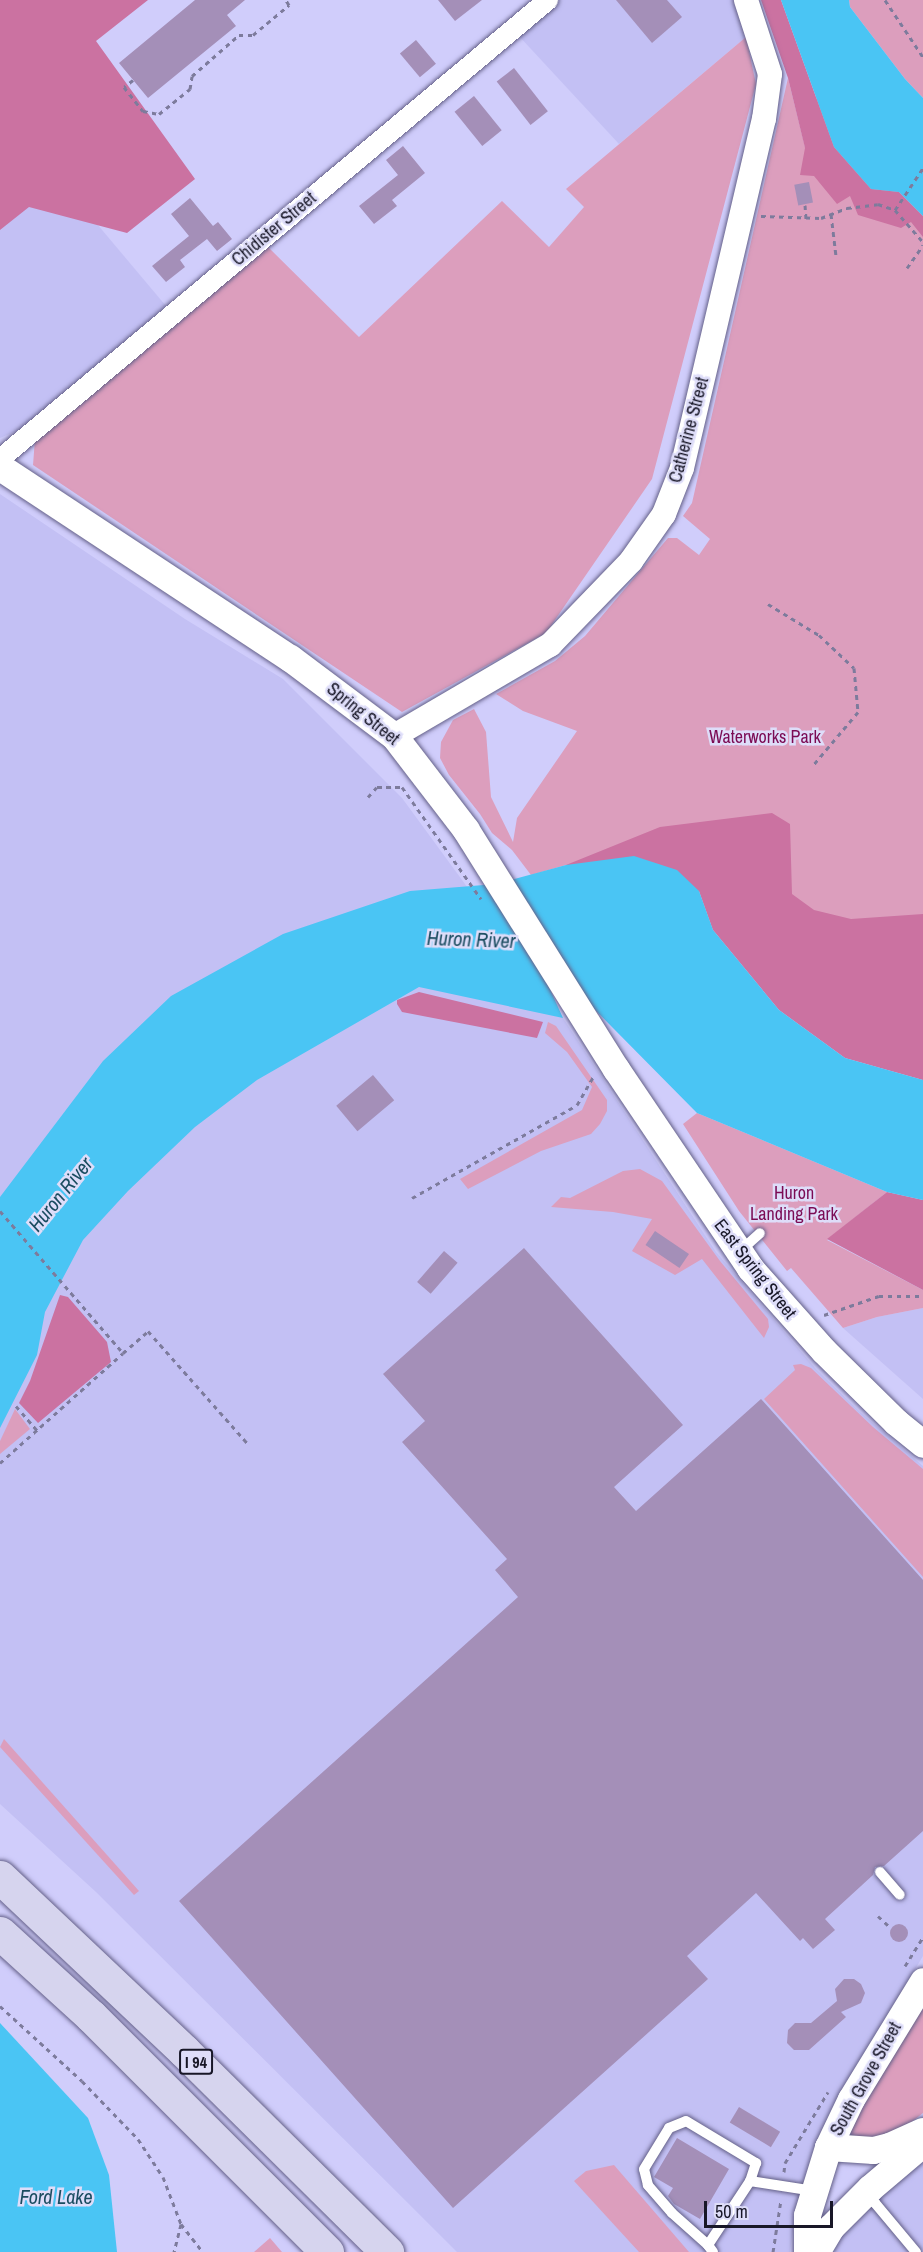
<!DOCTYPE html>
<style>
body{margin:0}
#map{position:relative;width:923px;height:2252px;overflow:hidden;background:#d0cdfb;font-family:"Archivo Narrow",sans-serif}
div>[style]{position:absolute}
.built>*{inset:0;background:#c3c0f4}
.green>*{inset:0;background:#dc9ebd}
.forest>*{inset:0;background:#cb72a1}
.water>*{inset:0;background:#4ac5f4}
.building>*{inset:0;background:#a48fb8;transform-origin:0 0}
.round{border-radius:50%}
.path>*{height:3px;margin-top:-1.5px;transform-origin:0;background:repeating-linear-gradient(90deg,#7d7b9c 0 4.5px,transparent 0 9px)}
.roads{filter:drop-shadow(0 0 2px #646088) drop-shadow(0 0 2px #646088)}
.service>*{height:10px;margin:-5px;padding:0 5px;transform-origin:5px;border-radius:5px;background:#fff}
.minor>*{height:20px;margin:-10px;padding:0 10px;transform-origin:10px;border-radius:10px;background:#fff}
.tertiary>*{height:24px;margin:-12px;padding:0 12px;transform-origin:12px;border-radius:12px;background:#fff}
.secondary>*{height:27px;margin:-13.5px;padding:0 13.5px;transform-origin:13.5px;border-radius:13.5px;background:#fff}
.motorway>*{height:33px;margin:-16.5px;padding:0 16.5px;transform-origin:16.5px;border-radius:16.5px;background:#d6d4ee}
span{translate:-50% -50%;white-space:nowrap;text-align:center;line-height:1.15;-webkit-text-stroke:5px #deddf9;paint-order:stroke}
.shield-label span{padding:2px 4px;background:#deddf9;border:2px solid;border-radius:4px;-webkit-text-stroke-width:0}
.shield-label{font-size:16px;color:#181727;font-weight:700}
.street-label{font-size:18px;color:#181727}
.park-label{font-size:18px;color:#7b0b54}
.water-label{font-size:20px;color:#1a4c60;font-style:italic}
.scale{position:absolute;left:704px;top:2201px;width:129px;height:27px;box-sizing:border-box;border:3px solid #181727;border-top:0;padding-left:8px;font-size:18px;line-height:21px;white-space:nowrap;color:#181727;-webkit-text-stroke:4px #deddf9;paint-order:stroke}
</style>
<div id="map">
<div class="built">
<i style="clip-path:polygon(546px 0,734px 0,746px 37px,619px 144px,518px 35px)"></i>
<i style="clip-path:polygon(34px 149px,166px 306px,21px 429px,0 438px,0 178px)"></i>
<i style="clip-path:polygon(0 494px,185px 619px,283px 679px,402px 798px,563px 1018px,716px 1252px,816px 1369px,860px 1412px,923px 1466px,923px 1956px,840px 2094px,814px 2146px,795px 2215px,790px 2252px,457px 2252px,96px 1892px,0 1804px)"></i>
<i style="clip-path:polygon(923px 1308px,923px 1399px,843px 1328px,877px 1317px)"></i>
<i style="clip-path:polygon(923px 2150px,923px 2252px,830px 2252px,834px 2241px)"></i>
</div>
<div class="green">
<i style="clip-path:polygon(849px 0,923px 0,923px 98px,905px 79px,850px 7px)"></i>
<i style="clip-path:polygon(746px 37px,756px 84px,652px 479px,546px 633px,402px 712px,33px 465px,35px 439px,266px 245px,359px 337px,502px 201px,549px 247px,584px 207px,566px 189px)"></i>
<i style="clip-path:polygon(788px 78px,805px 147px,817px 96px,899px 192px,923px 216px,923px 1080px,713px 930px,699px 891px,566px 865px,531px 875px,512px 850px,492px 833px,480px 814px,449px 775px,440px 758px,441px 742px,453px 720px,474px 709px,486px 732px,491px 797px,513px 842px,517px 818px,577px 731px,523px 711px,496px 694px,555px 661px,585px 636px,668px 538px,677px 538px,699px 555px,710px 539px,683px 516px,692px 503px)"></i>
<i style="clip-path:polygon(548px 1022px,556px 1026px,607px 1100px,607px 1111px,600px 1124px,591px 1134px,541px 1151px,468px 1189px,460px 1179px,582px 1110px,592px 1087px,567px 1052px,545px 1033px)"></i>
<i style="clip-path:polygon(697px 1113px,887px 1192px,827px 1240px,923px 1290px,923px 1308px,877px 1317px,843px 1328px,791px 1268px,787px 1271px,739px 1211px,683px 1124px)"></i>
<i style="clip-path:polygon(640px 1169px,662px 1181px,720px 1261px,768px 1319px,769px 1327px,764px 1338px,702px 1259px,675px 1275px,632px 1251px,652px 1219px,613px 1212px,551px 1207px,561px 1197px,570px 1198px,623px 1171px)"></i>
<i style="clip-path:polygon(801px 1364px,811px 1368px,873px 1427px,923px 1469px,923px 1577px,764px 1399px,795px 1370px,793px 1365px)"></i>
<i style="clip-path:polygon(15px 1409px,30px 1429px,0 1454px,0 1441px)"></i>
<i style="clip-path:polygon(4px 1739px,139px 1891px,134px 1895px,0 1747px)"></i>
<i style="clip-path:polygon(923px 2006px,923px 2113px,900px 2131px,866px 2140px,852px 2137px,850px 2130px,860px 2112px)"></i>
<i style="clip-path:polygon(614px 2165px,689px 2252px,639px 2252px,574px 2181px,586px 2171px)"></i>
<i style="clip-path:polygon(270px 2238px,282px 2252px,254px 2252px)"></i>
</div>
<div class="forest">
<i style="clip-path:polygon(0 0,148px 0,96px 41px,195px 179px,127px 233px,29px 207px,0 230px)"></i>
<i style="clip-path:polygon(761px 0,781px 0,834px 147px,871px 189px,899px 192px,923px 216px,923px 237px,911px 222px,901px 228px,858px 215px,850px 196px,837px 204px,814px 176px,800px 175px,805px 148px,788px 78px)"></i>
<i style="clip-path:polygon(772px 813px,790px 824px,792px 894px,814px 910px,851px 919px,923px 914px,923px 1080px,845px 1058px,779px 1010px,713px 930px,699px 891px,566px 865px,660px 827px)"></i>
<i style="clip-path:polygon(419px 992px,543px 1022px,537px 1038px,402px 1012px,397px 1004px,397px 1000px)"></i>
<i style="clip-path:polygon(887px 1192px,923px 1200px,923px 1290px,827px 1239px)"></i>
<i style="clip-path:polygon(60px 1295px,68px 1297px,107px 1342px,111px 1362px,38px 1423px,19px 1403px,30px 1381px)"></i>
</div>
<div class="water">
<i style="clip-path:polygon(781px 0,849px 0,850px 7px,905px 79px,923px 98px,923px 216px,899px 192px,871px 189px,834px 147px)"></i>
<i style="clip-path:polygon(634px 856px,677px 870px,699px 891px,713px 930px,779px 1010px,845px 1058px,923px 1080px,923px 1200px,887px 1192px,697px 1113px,529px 943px,563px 1018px,419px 987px,257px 1080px,195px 1127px,128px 1191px,83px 1240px,45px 1312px,37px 1355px,0 1428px,0 1197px,103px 1061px,171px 996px,283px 934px,410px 891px,496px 884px,566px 865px)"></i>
<i style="clip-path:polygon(0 2023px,88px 2118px,109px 2175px,117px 2252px,0 2252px)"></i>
</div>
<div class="building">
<i style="clip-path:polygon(195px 0,245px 0,227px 15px,236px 26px,148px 98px,119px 63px)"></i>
<i style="clip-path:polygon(438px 0,482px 0,455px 21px)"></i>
<i style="clip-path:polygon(616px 0,667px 0,682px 17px,652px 43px)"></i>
<i style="left:416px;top:40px;width:31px;height:21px;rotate:50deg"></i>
<i style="left:514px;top:68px;width:55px;height:22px;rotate:52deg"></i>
<i style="left:474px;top:96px;width:44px;height:25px;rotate:51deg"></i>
<i style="clip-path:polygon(403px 146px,425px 173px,392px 200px,397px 206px,374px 224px,359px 206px,398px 175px,386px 160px)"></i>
<i style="left:809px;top:182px;width:21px;height:15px;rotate:79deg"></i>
<i style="clip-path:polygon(190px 198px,213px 226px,218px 222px,232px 239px,217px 251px,207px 239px,180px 260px,185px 267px,166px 282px,152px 266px,189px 236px,171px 214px)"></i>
<i style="left:373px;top:1075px;width:33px;height:48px;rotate:50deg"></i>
<i style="left:655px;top:1231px;width:41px;height:17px;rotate:34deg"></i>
<i style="clip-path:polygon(524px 1248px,683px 1425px,614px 1487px,636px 1511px,761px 1399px,923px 1580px,923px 1831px,884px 1866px,875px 1867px,873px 1875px,825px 1919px,835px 1930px,813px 1949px,803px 1938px,800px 1941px,756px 1893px,687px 1956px,708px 1979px,453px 2208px,179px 1901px,518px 1597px,495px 1570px,507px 1559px,402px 1442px,425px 1421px,383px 1374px)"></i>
<i style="left:444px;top:1251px;width:18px;height:41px;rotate:41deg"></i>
<i class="round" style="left:890px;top:1924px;width:18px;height:18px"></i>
<i style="clip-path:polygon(844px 1979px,854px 1979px,861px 1984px,865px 1993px,861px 2003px,841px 2012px,846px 2017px,809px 2050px,794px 2050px,787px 2043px,788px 2030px,795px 2023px,811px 2023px,837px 2001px,835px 1989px)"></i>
<i style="left:739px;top:2107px;width:48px;height:18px;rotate:31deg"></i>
<i style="clip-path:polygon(677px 2138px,729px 2169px,700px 2219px,674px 2204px,668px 2196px,673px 2188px,654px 2177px)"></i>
</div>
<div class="path">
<i style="left:885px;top:0;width:69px;rotate:56.3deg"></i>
<i style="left:133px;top:80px;width:11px;rotate:142deg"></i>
<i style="left:124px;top:87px;width:31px;rotate:52deg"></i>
<i style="left:143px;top:111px;width:16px;rotate:11deg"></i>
<i style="left:159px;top:114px;width:40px;rotate:-39deg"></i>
<i style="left:190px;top:89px;width:13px;rotate:-81deg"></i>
<i style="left:192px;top:76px;width:62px;rotate:-41.1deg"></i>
<i style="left:239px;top:35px;width:14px"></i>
<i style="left:253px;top:35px;width:47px;rotate:-39.8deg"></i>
<i style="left:289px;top:5px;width:6px;rotate:-121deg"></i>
<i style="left:805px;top:205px;width:14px;rotate:86deg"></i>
<i style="left:895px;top:210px;width:43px;rotate:48.8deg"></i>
<i style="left:831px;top:214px;width:42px;rotate:83.2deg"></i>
<i style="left:761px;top:216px;width:60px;rotate:1.9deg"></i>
<i style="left:821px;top:218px;width:28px;rotate:-21deg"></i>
<i style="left:847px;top:208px;width:31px;rotate:-7deg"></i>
<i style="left:878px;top:204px;width:18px;rotate:19deg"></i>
<i style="left:895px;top:210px;width:50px;rotate:-56.3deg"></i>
<i style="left:907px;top:268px;width:28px;rotate:-55deg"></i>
<i style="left:768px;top:604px;width:60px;rotate:31.3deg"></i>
<i style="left:819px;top:635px;width:48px;rotate:43.3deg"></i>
<i style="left:854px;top:668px;width:44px;rotate:84.8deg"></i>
<i style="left:858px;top:712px;width:68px;rotate:130.2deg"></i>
<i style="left:368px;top:797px;width:13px;rotate:-48deg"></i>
<i style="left:377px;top:787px;width:25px"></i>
<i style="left:402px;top:787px;width:137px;rotate:54.8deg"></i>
<i style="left:412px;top:1198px;width:189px;rotate:-29.4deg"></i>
<i style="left:577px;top:1105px;width:34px;rotate:-60deg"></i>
<i style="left:0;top:1211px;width:188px;rotate:49.1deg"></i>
<i style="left:123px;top:1353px;width:33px;rotate:-41deg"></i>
<i style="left:148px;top:1331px;width:152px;rotate:48.5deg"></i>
<i style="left:824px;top:1315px;width:58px;rotate:-19.1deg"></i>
<i style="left:879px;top:1296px;width:44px"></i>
<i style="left:16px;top:1406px;width:32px;rotate:49deg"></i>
<i style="left:0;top:1463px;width:165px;rotate:-41.8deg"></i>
<i style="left:878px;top:1916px;width:16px;rotate:43deg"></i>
<i style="left:905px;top:1966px;width:34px;rotate:-58deg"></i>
<i style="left:0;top:2006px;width:111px;rotate:42.4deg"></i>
<i style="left:82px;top:2081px;width:81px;rotate:46deg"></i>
<i style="left:138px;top:2139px;width:45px;rotate:56.7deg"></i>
<i style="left:163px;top:2177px;width:50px;rotate:69deg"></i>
<i style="left:181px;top:2224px;width:29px;rotate:104deg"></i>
<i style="left:784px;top:2172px;width:9px;rotate:-84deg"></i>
<i style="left:785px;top:2163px;width:83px;rotate:-58.8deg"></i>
<i style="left:181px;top:2224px;width:36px;rotate:52deg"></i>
<i style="left:773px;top:2252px;width:53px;rotate:-81.3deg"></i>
</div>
<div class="roads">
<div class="service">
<i style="left:739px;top:1252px;width:28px;rotate:-42deg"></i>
<i style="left:880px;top:1872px;width:30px;rotate:49deg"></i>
<i style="left:864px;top:2195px;width:14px;rotate:36deg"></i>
<i style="left:875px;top:2203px;width:64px;rotate:50.1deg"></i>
<i style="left:708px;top:2245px;width:48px;rotate:-138.4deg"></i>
<i style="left:672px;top:2213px;width:37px;rotate:-131deg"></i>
<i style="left:648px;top:2185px;width:16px;rotate:-104deg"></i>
<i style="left:644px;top:2169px;width:48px;rotate:-58.6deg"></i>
<i style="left:669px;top:2128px;width:18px;rotate:-22deg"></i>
<i style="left:686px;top:2121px;width:82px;rotate:31deg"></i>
<i style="left:756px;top:2163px;width:19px;rotate:108deg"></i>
<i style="left:713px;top:2252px;width:9px;rotate:-126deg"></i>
<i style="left:708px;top:2245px;width:77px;rotate:-56.7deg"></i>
<i style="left:750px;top:2181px;width:65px;rotate:8.9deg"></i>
</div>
<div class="minor">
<i style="left:0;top:459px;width:715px;rotate:-39.95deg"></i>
</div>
<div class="tertiary">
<i style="left:394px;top:736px;width:181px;rotate:-30.3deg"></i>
<i style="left:550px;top:645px;width:117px;rotate:-46deg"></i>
<i style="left:631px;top:561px;width:57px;rotate:-54.9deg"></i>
<i style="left:664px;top:514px;width:49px;rotate:-68.6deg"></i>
<i style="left:682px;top:468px;width:359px;rotate:-76.8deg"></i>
<i style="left:764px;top:119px;width:45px;rotate:-82.4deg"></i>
<i style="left:770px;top:74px;width:78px;rotate:-108deg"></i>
</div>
<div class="secondary">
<i style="left:0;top:467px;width:347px;rotate:33.4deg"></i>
<i style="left:290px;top:658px;width:130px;rotate:36.9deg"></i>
<i style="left:394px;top:736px;width:118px;rotate:52.5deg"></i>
<i style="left:466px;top:830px;width:282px;rotate:57.9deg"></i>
<i style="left:616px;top:1069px;width:240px;rotate:56deg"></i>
<i style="left:750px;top:1268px;width:111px;rotate:48.3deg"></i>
<i style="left:824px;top:1351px;width:101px;rotate:44.6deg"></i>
<i style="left:896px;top:1422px;width:35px;rotate:39deg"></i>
<i style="left:828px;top:2147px;width:45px;rotate:3.8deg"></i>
<i style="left:873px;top:2150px;width:16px;rotate:-14deg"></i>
<i style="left:889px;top:2146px;width:37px;rotate:-24deg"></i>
<i style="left:807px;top:2252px;width:37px;rotate:-90deg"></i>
<i style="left:807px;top:2215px;width:71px;rotate:-72.8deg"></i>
<i style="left:828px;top:2147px;width:53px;rotate:-64.4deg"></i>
<i style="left:851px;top:2099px;width:138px;rotate:-58.6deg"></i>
<i style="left:816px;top:2252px;width:29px;rotate:-59deg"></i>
<i style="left:831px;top:2227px;width:55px;rotate:-45deg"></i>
<i style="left:870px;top:2188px;width:70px;rotate:-40.3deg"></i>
</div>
<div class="motorway">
<i style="left:0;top:1877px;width:253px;rotate:43.4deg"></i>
<i style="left:184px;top:2051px;width:286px;rotate:44.7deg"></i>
<i style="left:0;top:1933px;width:123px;rotate:42.4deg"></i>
<i style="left:91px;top:2016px;width:334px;rotate:45deg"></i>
</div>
</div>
<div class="shield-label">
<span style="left:196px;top:2062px">I 94</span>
</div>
<div class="street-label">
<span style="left:274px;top:229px;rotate:-40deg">Chidister Street</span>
<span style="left:689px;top:430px;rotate:-75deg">Catherine Street</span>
<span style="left:363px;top:714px;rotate:39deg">Spring Street</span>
<span style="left:755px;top:1269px;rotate:52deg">East Spring Street</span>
<span style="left:866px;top:2079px;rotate:-61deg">South Grove Street</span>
</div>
<div class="park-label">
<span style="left:765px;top:737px">Waterworks Park</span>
<span style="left:794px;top:1204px">Huron<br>Landing Park</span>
</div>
<div class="water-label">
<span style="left:471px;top:939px;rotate:2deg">Huron River</span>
<span style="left:60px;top:1194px;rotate:-51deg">Huron River</span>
<span style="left:56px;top:2196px">Ford Lake</span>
</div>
<div class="scale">50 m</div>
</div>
